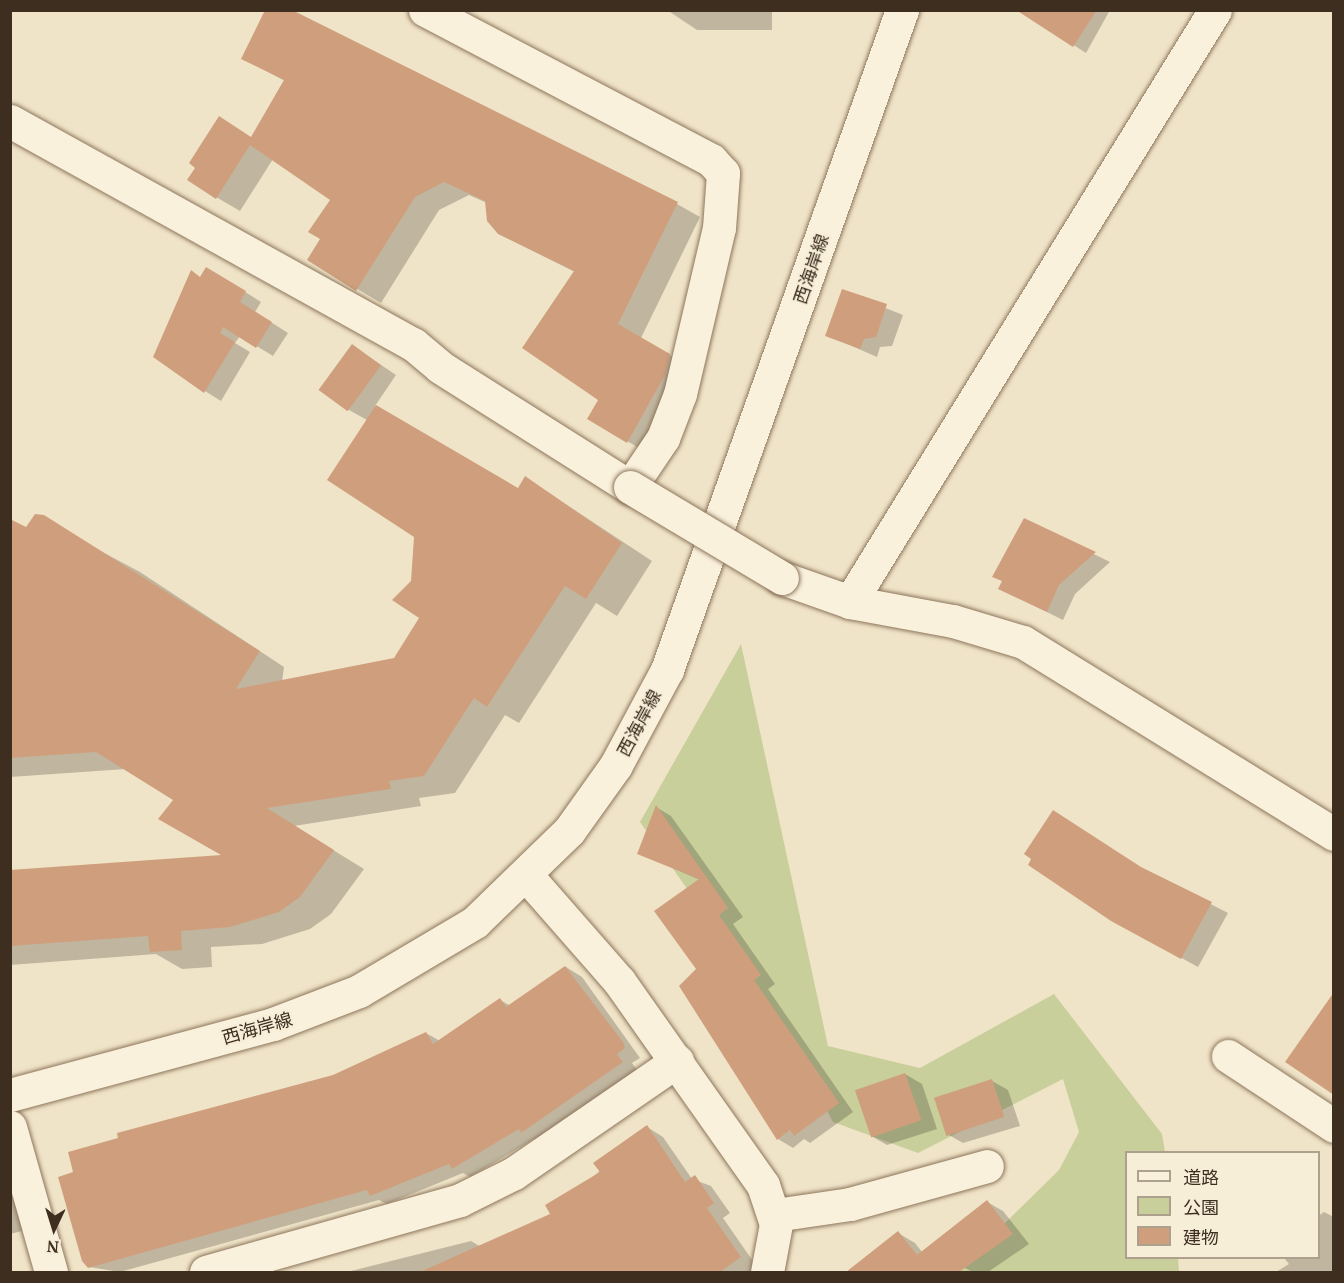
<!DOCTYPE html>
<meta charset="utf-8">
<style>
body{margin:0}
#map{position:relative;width:1344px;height:1283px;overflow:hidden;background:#f0e4c8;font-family:"PT Serif","Noto Sans JP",serif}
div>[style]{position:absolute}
.green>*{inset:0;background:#c9cf9b}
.shadow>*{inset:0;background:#0003}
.building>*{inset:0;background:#cf9f7d;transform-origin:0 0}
.roads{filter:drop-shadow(0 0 2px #8d765c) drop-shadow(0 0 2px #8d765c)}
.minor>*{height:33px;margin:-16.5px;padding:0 16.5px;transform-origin:16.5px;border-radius:16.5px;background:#faf1dc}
.bridges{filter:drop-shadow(0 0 2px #8d765c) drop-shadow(0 0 2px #8d765c)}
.minor-bridge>*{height:33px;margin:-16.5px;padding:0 16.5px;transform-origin:16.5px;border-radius:16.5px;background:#faf1dc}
span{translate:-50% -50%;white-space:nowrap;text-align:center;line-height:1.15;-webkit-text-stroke:4.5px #f7eed8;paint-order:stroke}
.street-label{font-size:18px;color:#3d2e20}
.frame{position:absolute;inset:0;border:12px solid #3d2e20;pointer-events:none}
.legend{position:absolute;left:1125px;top:1151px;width:195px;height:108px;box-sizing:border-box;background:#f7eed8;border:2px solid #ada18e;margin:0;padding:8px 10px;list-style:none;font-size:18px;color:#3d2e20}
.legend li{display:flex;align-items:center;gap:12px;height:30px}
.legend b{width:30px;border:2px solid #ada18e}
.north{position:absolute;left:24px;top:1199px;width:60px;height:60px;-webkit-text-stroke:4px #f7eed8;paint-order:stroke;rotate:184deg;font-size:16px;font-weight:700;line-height:24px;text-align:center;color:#3d2e20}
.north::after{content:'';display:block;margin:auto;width:21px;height:27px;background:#3d2e20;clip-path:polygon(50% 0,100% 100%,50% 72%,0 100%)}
</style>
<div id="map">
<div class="green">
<i style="clip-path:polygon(741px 644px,828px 1046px,920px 1068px,1054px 994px,1162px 1134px,1165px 1152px,1126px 1152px,1126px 1258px,1178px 1258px,1179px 1272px,955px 1272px,1059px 1170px,1079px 1132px,1063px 1079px,918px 1153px,833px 1122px,781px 1022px,640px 822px)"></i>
</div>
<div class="shadow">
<i style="clip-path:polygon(667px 10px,772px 10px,772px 30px,697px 30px)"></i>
<i style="clip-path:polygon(1038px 10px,1110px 10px,1086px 53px,1033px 19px)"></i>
<i style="clip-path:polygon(248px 61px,677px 204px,700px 217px,641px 338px,693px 369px,651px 455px,627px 441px,600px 400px,575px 272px,499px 234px,487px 203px,469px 195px,439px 210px,381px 303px,309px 260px,322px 239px,332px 200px,273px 159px,240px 211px,216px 197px,285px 81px)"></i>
<i style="clip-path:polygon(223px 278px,261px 302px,255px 312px,288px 333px,273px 356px,240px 336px,235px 343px,250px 352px,221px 401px,205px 391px)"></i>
<i style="clip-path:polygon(843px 291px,903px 315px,892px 346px,880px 347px,877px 357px,827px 335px)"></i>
<i style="clip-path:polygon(353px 346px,396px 375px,375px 406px,518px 490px,526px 478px,652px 561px,617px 616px,596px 603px,519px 723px,505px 715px,455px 793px,419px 798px,421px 806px,294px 826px,364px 869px,331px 914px,310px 929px,262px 944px,211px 947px,212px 967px,182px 969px,156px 954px,10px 965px,10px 872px,226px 857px,175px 800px,126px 769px,10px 777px,10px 660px,27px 529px,35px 516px,140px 572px,284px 667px,282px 682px,395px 659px,421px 617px,413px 582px,415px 536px,367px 420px,349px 410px)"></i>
<i style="clip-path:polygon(1025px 520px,1110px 562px,1075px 594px,1063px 620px,1000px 589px)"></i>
<i style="clip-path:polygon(656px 807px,671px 816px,743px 917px,733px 924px,775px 984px,768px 989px,853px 1112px,810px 1143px,804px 1139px,793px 1148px,778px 1139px,698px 969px,700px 880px,639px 853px)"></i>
<i style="clip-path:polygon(1033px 858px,1148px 872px,1228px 913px,1198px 967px,1129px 929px)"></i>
<i style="clip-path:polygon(566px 967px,582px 977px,640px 1058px,632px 1063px,638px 1071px,539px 1141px,534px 1139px,470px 1177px,463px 1173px,387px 1204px,379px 1200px,120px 1272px,89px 1267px,333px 1076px,426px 1033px,440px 1041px,500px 1000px,511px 1006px)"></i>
<i style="clip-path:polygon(905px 1074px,922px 1084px,937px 1129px,887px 1145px,871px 1136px)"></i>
<i style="clip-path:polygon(992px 1081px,1008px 1090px,1020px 1126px,963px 1143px,947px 1134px)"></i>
<i style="clip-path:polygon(647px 1127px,663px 1137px,692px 1179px,711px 1186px,730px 1213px,723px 1218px,757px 1267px,749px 1272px,347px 1272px,471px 1241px,481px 1247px,552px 1215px)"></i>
<i style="clip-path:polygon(10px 1195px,17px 1198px,26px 1230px,10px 1234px)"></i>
<i style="clip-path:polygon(987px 1202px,1003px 1211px,1029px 1244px,988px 1272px,973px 1272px,965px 1268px)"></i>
<i style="clip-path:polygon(1324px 1212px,1334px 1217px,1334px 1272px,1276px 1272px,1289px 1264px,1284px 1258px,1318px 1258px,1318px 1216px)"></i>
<i style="clip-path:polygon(898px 1233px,915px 1243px,938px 1272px,849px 1272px)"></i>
</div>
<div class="building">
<i style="clip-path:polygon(265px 10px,292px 10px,678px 202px,618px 324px,670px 354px,665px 375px,627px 443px,587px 419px,598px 400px,522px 348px,574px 271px,498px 234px,487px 221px,485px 201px,444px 182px,415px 197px,356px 291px,307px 260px,320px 239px,308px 232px,330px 200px,250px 145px,216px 199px,187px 180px,195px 168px,189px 163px,219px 116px,251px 137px,284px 80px,241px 59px)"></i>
<i style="clip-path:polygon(1016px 10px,1097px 10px,1073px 47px)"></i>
<i style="clip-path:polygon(206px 267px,246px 291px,240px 302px,272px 322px,256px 348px,223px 327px,220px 333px,235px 342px,204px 393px,153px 357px,191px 270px,200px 277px)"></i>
<i style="clip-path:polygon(842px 289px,887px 304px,876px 337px,864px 339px,860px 349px,825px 336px)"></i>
<i style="left:352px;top:344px;width:36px;height:57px;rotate:36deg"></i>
<i style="clip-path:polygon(376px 405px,518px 488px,525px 476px,622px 543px,586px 599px,565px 586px,487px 707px,474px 698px,424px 776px,389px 781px,391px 789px,267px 808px,334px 850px,300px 897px,279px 912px,230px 927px,181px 931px,182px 950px,150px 952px,148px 936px,10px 946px,10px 870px,221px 855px,158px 819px,173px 800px,96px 752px,10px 758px,10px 519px,26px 527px,35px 514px,44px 515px,260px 651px,236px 689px,394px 658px,419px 618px,392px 600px,411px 581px,414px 537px,327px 480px)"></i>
<i style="clip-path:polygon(1024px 518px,1096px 552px,1059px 585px,1047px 612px,998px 589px,1002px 581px,992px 577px)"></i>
<i style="clip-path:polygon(656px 805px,728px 908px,719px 915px,761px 975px,754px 980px,839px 1103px,794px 1136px,790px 1130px,777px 1140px,679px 986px,696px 969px,654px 911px,699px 879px,637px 854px)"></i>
<i style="clip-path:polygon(1053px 810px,1141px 867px,1212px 902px,1181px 959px,1111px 921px,1028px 865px,1031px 859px,1024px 854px)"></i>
<i style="clip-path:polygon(565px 966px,623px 1042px,625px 1048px,617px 1054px,623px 1062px,521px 1133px,519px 1129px,452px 1169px,449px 1164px,370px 1196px,367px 1190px,88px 1268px,82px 1261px,58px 1177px,73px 1172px,68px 1152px,118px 1138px,117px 1133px,333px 1075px,426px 1032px,433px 1044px,500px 998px,506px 1007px)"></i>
<i style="clip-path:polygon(1334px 992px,1334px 1095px,1285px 1062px)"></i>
<i style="left:905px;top:1073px;width:50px;height:53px;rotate:71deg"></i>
<i style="left:992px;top:1079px;width:40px;height:61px;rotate:72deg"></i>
<i style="clip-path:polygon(647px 1125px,685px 1182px,695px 1175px,714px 1203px,707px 1208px,741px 1257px,720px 1272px,420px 1272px,550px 1214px,545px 1205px,600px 1172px,593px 1163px)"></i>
<i style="clip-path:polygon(987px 1200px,1013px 1234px,959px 1272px,846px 1272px,898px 1231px,917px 1255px)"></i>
</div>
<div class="roads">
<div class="minor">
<i style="left:10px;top:121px;width:461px;rotate:29deg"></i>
<i style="left:413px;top:344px;width:35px;rotate:40deg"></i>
<i style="left:440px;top:367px;width:225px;rotate:32.3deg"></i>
<i style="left:630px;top:487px;width:59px;rotate:-56deg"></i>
<i style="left:663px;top:438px;width:47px;rotate:-68.9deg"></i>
<i style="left:680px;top:394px;width:171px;rotate:-76.8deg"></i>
<i style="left:719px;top:228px;width:55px;rotate:-85.8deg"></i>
<i style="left:723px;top:173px;width:18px;rotate:-133deg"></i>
<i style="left:711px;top:160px;width:323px;rotate:-152.3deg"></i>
<i style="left:782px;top:578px;width:72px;rotate:19.4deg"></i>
<i style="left:850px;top:602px;width:105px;rotate:10.5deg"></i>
<i style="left:953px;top:621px;width:73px;rotate:16.7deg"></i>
<i style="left:1023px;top:642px;width:365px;rotate:31.7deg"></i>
<i style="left:850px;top:602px;width:695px;rotate:-58.34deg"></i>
<i style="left:527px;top:876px;width:140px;rotate:48.8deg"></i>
<i style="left:619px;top:981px;width:250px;rotate:54.8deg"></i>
<i style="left:763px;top:1185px;width:41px;rotate:71.6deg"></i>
<i style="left:776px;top:1224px;width:49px;rotate:100.6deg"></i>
<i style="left:1228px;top:1056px;width:127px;rotate:33.4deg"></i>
<i style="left:10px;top:1095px;width:272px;rotate:-15.1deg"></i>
<i style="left:273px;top:1024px;width:92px;rotate:-21deg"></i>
<i style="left:359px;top:991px;width:135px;rotate:-30.7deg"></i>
<i style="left:475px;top:922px;width:131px;rotate:-44.1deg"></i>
<i style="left:569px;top:831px;width:81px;rotate:-54.5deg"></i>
<i style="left:616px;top:765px;width:108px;rotate:-61.8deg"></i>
<i style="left:667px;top:670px;width:701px;rotate:-70.4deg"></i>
<i style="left:10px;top:1127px;width:151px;rotate:74.2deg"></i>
<i style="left:775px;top:1215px;width:76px;rotate:-8.3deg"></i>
<i style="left:850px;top:1204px;width:142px;rotate:-15.5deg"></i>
<i style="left:206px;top:1272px;width:264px;rotate:-15.8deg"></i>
<i style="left:460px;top:1200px;width:60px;rotate:-26.6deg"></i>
<i style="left:514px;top:1173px;width:198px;rotate:-34.5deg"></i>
</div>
</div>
<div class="bridges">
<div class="minor-bridge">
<i style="left:630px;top:487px;width:177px;rotate:30.9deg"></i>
</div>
</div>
<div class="street-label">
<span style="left:811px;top:269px;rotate:-71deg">西海岸線</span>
<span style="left:639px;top:723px;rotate:-62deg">西海岸線</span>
<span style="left:257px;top:1028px;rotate:-16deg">西海岸線</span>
</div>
<div class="frame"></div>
<ul class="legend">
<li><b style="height:8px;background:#faf1dc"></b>道路</li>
<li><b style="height:16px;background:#c9cf9b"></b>公園</li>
<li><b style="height:16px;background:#cf9f7d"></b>建物</li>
</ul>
<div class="north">N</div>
</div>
